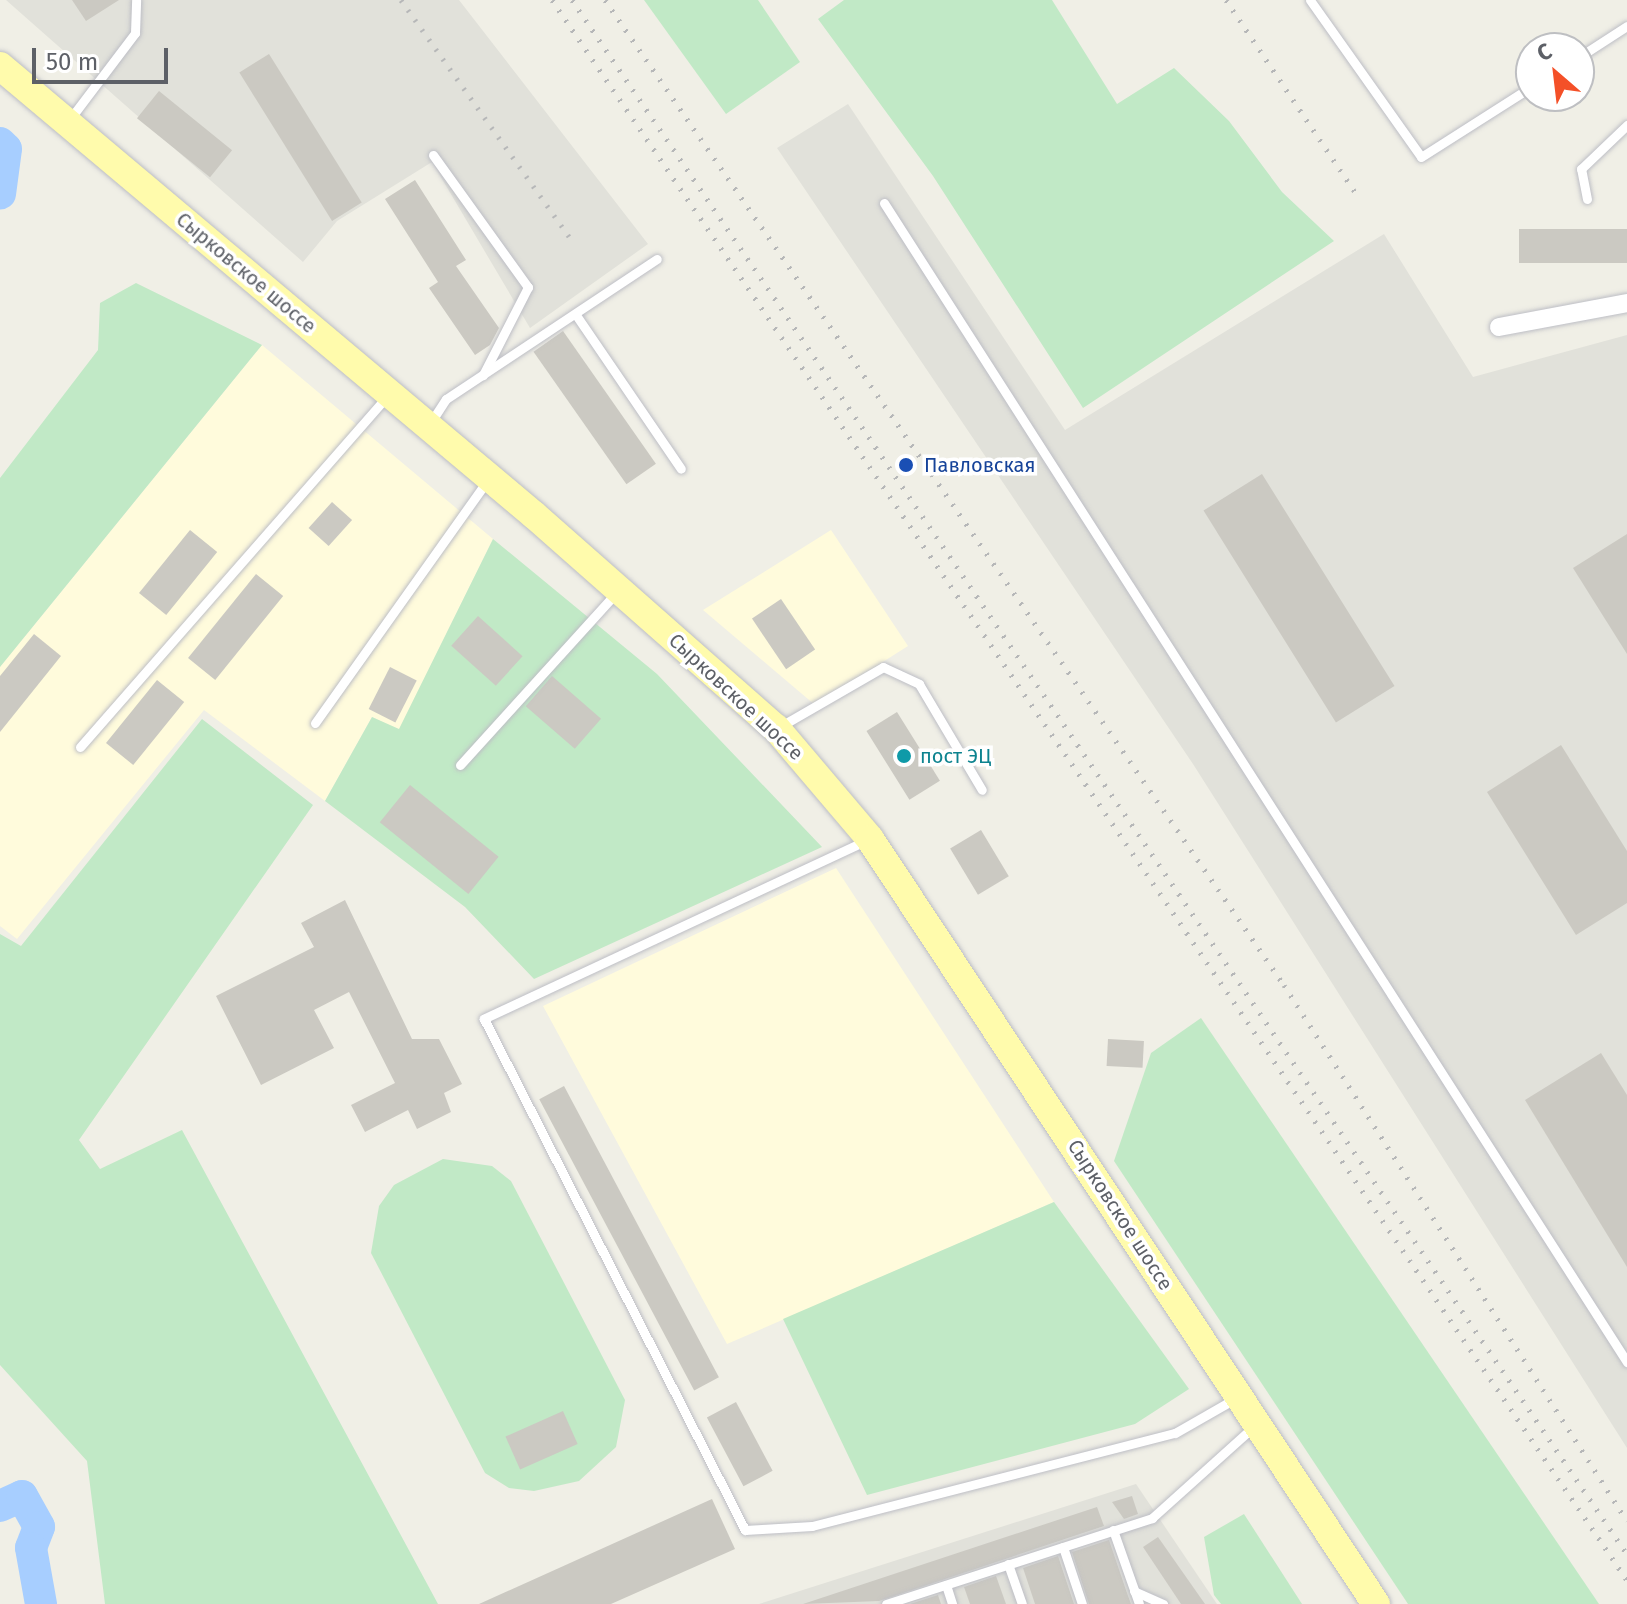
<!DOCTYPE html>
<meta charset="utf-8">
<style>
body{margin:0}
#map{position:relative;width:1627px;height:1604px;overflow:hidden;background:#f0efe6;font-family:"Fira Sans",sans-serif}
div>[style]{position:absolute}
.commercial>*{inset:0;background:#fffbdc}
.industrial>*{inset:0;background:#e1e1da}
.green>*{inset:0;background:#c1e9c6}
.river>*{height:32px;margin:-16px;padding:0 16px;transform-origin:16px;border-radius:16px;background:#a7ceff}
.building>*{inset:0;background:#cbc9c2;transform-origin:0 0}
.roads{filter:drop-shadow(0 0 2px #bdbec5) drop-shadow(0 0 2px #bdbec5)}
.service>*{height:9px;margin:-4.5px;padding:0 4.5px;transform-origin:4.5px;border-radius:4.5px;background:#fff}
.minor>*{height:18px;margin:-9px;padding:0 9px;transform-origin:9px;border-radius:9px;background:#fff}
.primary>*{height:28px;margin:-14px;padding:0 14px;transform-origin:14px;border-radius:14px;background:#fffbac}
.rail>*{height:5px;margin-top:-2.5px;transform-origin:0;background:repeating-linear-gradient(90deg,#b6b7b8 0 2px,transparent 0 12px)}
.dots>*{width:22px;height:22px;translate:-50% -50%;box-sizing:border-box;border:4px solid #fff;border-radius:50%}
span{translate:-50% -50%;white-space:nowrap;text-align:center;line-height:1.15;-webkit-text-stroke:7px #fff;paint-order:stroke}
.street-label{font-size:20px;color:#5d6067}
.transit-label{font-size:20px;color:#164399}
.left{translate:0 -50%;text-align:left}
.culture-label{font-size:20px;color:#0d838f}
.north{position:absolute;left:1515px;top:32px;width:80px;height:80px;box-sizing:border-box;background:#fff;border:2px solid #bebfc2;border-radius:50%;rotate:332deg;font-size:22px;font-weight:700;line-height:32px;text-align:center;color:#5d6067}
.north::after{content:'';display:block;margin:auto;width:28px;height:36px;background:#f45028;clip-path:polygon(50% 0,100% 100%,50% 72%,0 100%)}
.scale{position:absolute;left:32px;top:48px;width:136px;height:36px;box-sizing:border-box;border:4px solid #5d6067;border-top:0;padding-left:10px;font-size:24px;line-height:28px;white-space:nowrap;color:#5d6067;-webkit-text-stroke:6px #fff;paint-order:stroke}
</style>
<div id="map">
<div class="commercial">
<i style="clip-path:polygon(262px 345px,493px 539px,399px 730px,372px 717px,325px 801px,204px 710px,17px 939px,0 926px,0 667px)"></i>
<i style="clip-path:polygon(831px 530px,908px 646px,815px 705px,703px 610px)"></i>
<i style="clip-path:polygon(836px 868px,1054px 1202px,727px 1344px,543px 1006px)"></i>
</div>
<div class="industrial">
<i style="clip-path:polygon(6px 0,459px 0,648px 244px,530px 328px,432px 162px,337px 221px,303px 262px)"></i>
<i style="clip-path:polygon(848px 104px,1065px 430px,1384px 234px,1473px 377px,1627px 335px,1627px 1448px,1193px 764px,777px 148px)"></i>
<i style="clip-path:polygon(1136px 1484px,1217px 1604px,759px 1604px)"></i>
</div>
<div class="green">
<i style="clip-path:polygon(644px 0,758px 0,800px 62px,726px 114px)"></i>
<i style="clip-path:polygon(844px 0,1052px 0,1117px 104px,1174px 68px,1229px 121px,1282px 192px,1334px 241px,1083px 408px,933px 176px,818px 19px)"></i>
<i style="clip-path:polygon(136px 283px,262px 345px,0 667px,0 478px,98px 350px,100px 303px)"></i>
<i style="clip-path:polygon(493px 539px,657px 674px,822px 847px,534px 979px,465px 907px,325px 801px,372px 717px,399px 729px)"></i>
<i style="clip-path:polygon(202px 719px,313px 805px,79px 1140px,100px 1169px,182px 1130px,438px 1604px,105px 1604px,87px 1461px,0 1365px,0 934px,21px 946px)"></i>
<i style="clip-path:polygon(1201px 1018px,1599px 1604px,1408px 1604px,1114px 1161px,1151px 1053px)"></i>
<i style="clip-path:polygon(443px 1159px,492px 1166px,511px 1181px,625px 1400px,616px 1447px,579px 1481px,534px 1491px,509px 1488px,485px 1473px,371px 1253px,379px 1206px,394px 1185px)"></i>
<i style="clip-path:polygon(1054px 1202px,1189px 1389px,1135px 1424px,867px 1495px,783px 1319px)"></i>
<i style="clip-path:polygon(1244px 1514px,1302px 1604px,1221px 1604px,1214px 1595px,1204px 1537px)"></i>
</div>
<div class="river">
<i style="left:0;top:143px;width:8px;rotate:45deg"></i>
<i style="left:6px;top:149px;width:45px;rotate:97.6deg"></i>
<i style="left:0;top:1506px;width:24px;rotate:-24deg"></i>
<i style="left:22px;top:1496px;width:35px;rotate:61deg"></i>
<i style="left:39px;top:1527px;width:22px;rotate:111deg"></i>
<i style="left:31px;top:1548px;width:57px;rotate:79.9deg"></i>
</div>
<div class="building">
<i style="clip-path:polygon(72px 0,119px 0,86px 21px)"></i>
<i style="left:269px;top:54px;width:175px;height:35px;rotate:58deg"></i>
<i style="left:159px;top:91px;width:94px;height:35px;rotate:39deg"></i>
<i style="clip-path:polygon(415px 180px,466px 260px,456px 266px,499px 328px,490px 345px,475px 355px,429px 288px,438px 282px,385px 199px)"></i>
<i style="left:1627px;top:229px;width:34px;height:108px;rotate:90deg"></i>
<i style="left:563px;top:331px;width:162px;height:36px;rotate:55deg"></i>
<i style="left:1262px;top:474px;width:250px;height:69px;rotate:58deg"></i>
<i style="left:332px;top:502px;width:27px;height:35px;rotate:42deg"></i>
<i style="left:190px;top:530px;width:35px;height:81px;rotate:39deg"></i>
<i style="clip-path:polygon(1627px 534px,1627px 654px,1573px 568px)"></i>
<i style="left:256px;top:574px;width:35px;height:108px;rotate:39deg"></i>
<i style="left:781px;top:599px;width:61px;height:35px;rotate:56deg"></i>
<i style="left:478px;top:616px;width:60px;height:40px;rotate:42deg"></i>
<i style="clip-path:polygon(34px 634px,61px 656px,0 732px,0 676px)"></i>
<i style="left:390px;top:667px;width:30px;height:47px;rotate:27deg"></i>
<i style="left:552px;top:676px;width:65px;height:40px;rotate:41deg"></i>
<i style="left:157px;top:680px;width:35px;height:81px;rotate:39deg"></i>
<i style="left:897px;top:712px;width:81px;height:36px;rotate:58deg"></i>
<i style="clip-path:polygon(1561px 745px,1627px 851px,1627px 903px,1576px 935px,1487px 792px)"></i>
<i style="left:410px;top:785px;width:114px;height:48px;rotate:39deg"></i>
<i style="left:981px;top:830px;width:54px;height:36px;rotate:59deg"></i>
<i style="clip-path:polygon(345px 900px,412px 1039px,439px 1039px,462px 1084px,444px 1093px,451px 1112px,417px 1129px,408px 1110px,365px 1132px,351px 1105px,395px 1083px,349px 992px,314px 1010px,334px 1048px,261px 1085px,216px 996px,314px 947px,301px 923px)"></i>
<i style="left:1108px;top:1039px;width:36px;height:27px;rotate:3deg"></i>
<i style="clip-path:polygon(1601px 1053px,1627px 1095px,1627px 1267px,1525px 1100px)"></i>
<i style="left:564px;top:1086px;width:330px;height:28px;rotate:62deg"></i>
<i style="left:736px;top:1402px;width:78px;height:33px;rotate:62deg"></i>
<i style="left:563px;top:1411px;width:36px;height:63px;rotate:66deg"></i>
<i style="clip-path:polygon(1132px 1496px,1138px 1514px,1124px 1519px,1112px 1502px)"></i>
<i style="clip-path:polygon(712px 1499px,735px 1549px,611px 1604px,479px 1604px)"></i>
<i style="clip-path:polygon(1097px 1507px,1104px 1526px,879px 1601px,803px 1604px)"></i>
<i style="clip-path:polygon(1158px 1537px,1205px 1604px,1181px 1604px,1143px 1547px)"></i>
<i style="clip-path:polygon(1109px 1540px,1127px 1593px,1131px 1604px,1089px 1604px,1072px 1552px)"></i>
<i style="clip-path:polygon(1058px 1556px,1074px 1604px,1035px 1604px,1023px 1568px)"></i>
<i style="clip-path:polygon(996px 1576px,1006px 1604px,970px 1604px,964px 1587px)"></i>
<i style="clip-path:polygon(938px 1595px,941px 1604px,910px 1604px)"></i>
</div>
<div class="roads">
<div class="service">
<i style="left:1310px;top:0;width:192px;rotate:54.7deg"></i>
<i style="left:1421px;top:157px;width:130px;rotate:-32.5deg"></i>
<i style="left:1579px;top:57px;width:57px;rotate:-32.9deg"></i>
<i style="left:70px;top:119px;width:108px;rotate:-52.9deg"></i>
<i style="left:135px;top:33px;width:33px;rotate:-88deg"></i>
<i style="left:433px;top:155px;width:163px;rotate:54.3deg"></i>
<i style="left:528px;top:287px;width:99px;rotate:117.1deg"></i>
<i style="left:1587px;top:199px;width:31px;rotate:-101deg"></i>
<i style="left:1581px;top:169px;width:64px;rotate:-43.7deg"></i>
<i style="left:884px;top:203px;width:1377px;rotate:57.34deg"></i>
<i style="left:576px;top:315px;width:186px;rotate:55.7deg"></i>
<i style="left:429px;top:425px;width:31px;rotate:-57deg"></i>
<i style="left:446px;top:399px;width:253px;rotate:-33.6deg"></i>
<i style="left:315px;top:723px;width:297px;rotate:-54.6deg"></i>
<i style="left:781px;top:726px;width:118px;rotate:-30deg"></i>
<i style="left:883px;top:667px;width:40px;rotate:25deg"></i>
<i style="left:919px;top:684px;width:123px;rotate:59.3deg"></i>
<i style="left:80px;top:747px;width:465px;rotate:-48.8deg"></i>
<i style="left:460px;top:765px;width:232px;rotate:-47.8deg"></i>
<i style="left:867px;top:840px;width:423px;rotate:155deg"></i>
<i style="left:484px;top:1019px;width:574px;rotate:62.94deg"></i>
<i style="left:745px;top:1530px;width:67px;rotate:-3.4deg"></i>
<i style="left:812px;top:1526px;width:375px;rotate:-14.4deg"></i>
<i style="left:1175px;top:1433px;width:70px;rotate:-29.8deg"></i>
<i style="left:1113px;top:1530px;width:78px;rotate:70.6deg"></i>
<i style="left:1063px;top:1547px;width:60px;rotate:71.6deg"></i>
<i style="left:1008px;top:1564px;width:42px;rotate:70.7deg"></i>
<i style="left:946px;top:1585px;width:20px;rotate:72deg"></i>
<i style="left:1134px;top:1591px;width:32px;rotate:24deg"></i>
<i style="left:886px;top:1604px;width:280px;rotate:-17.9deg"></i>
<i style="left:1152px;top:1518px;width:137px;rotate:-42deg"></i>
</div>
<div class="minor">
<i style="left:1499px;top:327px;width:130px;rotate:-10.6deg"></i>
</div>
<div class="primary">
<i style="left:0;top:66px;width:698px;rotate:40.06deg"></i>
<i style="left:534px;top:515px;width:322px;rotate:41.4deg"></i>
<i style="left:776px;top:728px;width:145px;rotate:49.7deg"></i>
<i style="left:870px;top:839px;width:917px;rotate:56.52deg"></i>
</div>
</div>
<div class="rail">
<i style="left:401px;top:0;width:290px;rotate:54.6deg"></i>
<i style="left:552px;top:0;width:1911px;rotate:55.77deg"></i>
<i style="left:572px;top:0;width:1878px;rotate:55.83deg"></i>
<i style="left:605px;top:0;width:1196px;rotate:55.42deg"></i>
<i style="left:1284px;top:985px;width:636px;rotate:57.38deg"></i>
<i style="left:1226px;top:0;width:239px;rotate:56.1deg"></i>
</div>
<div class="dots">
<i style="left:906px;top:465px;background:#1a4fb4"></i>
<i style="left:904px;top:756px;background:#0f9aa8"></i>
</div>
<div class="street-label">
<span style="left:246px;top:273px;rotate:40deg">Сырковское шоссе</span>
<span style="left:736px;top:697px;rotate:43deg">Сырковское шоссе</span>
<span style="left:1120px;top:1215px;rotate:57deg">Сырковское шоссе</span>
</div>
<div class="transit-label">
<span class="left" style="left:924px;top:465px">Павловская</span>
</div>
<div class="culture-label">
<span class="left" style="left:920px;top:756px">пост ЭЦ</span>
</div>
<div class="north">С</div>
<div class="scale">50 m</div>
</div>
